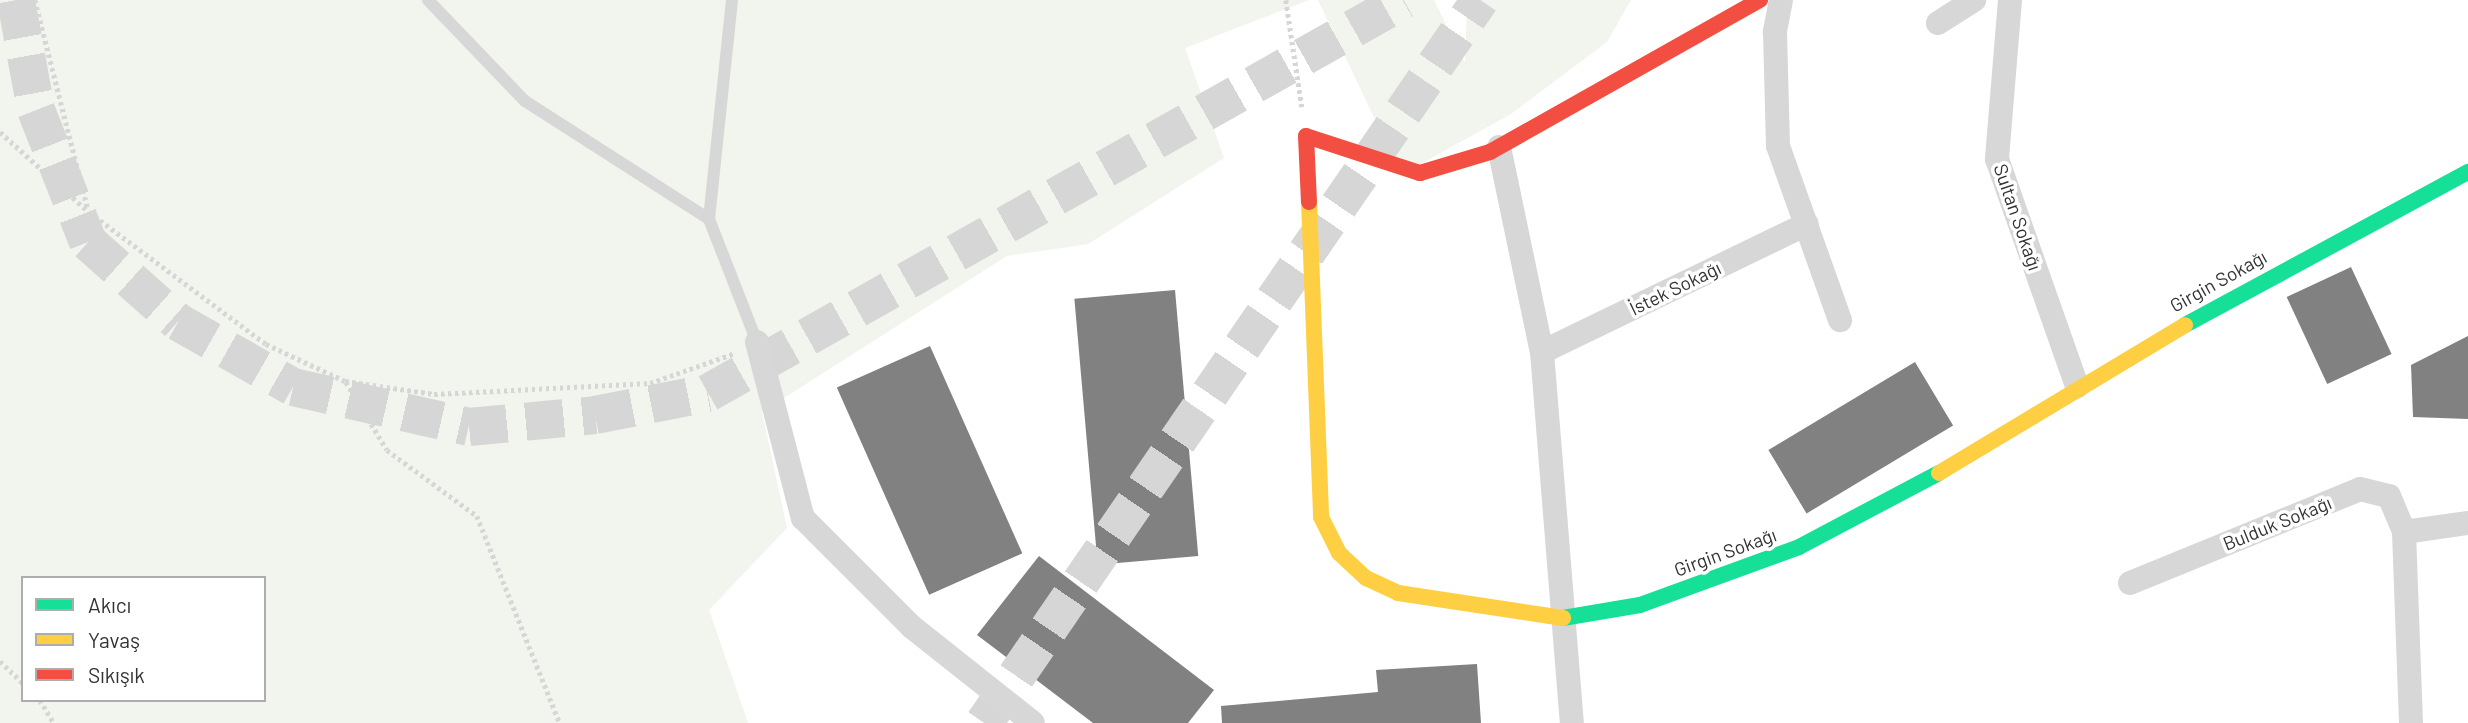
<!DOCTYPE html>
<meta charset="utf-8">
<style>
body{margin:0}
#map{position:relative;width:2468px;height:723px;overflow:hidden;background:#fff;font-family:Barlow,sans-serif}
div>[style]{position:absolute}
.green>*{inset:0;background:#f1f5ed}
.building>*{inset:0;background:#818181;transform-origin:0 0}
.primary-tunnel>*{height:38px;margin-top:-19px;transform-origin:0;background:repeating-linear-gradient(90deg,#d6d6d6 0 38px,transparent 0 57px)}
.path>*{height:4.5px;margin-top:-2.25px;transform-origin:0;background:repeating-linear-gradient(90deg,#d6d6d6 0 3.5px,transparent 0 7px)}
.lane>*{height:12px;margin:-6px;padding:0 6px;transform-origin:6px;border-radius:6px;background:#d7d7d7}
.street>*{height:24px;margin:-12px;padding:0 12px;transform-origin:12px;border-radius:12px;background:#d7d7d7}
.fast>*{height:16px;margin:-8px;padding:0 8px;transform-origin:8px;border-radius:8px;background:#16e098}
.slow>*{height:16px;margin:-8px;padding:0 8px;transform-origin:8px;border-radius:8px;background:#ffcf43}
.jam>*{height:16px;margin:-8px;padding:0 8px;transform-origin:8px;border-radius:8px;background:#f24e42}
span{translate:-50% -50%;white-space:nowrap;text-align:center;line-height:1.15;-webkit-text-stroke:7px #fff;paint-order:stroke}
.street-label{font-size:19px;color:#333}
.legend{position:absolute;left:21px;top:576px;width:245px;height:126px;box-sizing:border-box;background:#fff;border:2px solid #adadad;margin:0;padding:9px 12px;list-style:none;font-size:21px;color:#333}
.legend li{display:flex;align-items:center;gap:14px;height:35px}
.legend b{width:35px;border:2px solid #adadad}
</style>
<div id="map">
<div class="green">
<i style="clip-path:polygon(evenodd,0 0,1309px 0,1185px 48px,1224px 158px,1088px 244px,1007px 256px,762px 412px,787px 528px,709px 610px,748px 723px,0 723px,0 0,23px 578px,264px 578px,264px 700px,23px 700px,23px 578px)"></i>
<i style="clip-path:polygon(1318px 0,1434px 0,1465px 63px,1467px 6px,1480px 0,1631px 0,1607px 42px,1511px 114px,1417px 166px,1394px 159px)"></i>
</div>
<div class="building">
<i style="left:2351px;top:267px;width:96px;height:71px;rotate:65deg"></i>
<i style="left:1175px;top:290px;width:267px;height:101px;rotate:85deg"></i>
<i style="clip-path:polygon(2468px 336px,2468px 419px,2413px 417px,2411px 365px)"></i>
<i style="left:930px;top:346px;width:227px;height:102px;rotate:66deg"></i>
<i style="left:1915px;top:362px;width:74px;height:171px;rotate:59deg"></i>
<i style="clip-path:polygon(1039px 556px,1214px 690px,1188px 723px,1093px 723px,977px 635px)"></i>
<i style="clip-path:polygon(1477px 664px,1481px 723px,1222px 723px,1221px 706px,1378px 692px,1376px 670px)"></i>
</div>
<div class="primary-tunnel">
<i style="left:16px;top:0;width:112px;rotate:79.7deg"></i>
<i style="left:36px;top:110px;width:142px;rotate:68.5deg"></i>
<i style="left:88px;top:242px;width:120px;rotate:41.6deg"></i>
<i style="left:178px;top:322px;width:132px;rotate:29.5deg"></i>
<i style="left:293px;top:387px;width:180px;rotate:12.8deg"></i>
<i style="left:469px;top:427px;width:127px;rotate:-5.4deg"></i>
<i style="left:595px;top:415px;width:115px;rotate:-11deg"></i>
<i style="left:708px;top:393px;width:799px;rotate:-29.45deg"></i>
<i style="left:984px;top:723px;width:877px;rotate:-55.55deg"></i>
</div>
<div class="path">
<i style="left:35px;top:0;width:216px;rotate:75.8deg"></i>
<i style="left:1286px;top:0;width:108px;rotate:81.5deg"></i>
<i style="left:0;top:132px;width:120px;rotate:42deg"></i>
<i style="left:89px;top:212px;width:221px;rotate:36.7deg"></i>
<i style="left:266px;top:344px;width:87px;rotate:25.1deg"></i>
<i style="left:345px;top:381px;width:90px;rotate:8.3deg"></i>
<i style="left:434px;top:394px;width:216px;rotate:-2.9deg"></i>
<i style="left:650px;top:383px;width:90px;rotate:-19.4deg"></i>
<i style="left:346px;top:382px;width:79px;rotate:58.9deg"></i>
<i style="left:387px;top:450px;width:112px;rotate:36.3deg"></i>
<i style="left:477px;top:516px;width:223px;rotate:68.2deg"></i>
<i style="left:0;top:661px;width:32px;rotate:44deg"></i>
<i style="left:40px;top:700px;width:27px;rotate:59deg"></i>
</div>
<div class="lane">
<i style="left:428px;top:0;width:140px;rotate:46.2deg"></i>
<i style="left:525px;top:101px;width:219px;rotate:32.7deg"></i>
<i style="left:732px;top:0;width:220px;rotate:96deg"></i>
<i style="left:709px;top:219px;width:132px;rotate:68.7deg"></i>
</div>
<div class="street">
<i style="left:1781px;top:0;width:33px;rotate:101deg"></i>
<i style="left:1775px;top:32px;width:114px;rotate:88.5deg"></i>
<i style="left:1778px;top:146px;width:185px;rotate:70.4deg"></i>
<i style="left:2010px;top:0;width:160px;rotate:94.7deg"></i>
<i style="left:1997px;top:159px;width:241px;rotate:70.6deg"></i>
<i style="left:1938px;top:23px;width:43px;rotate:-32.6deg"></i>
<i style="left:1499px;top:147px;width:209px;rotate:78.2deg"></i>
<i style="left:1542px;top:352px;width:372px;rotate:85.4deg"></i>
<i style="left:757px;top:342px;width:182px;rotate:75.4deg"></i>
<i style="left:803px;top:518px;width:154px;rotate:45deg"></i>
<i style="left:912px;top:627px;width:154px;rotate:38.4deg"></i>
<i style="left:1542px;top:352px;width:294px;rotate:-25.8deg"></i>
<i style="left:2130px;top:583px;width:248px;rotate:-22.2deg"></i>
<i style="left:2360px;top:489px;width:30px;rotate:14deg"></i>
<i style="left:2389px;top:496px;width:39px;rotate:67deg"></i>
<i style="left:2411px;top:723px;width:191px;rotate:-92.1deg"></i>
<i style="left:2404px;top:532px;width:65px;rotate:-8deg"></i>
</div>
<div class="fast">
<i style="left:2185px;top:325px;width:322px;rotate:-28.4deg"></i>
<i style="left:1563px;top:618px;width:78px;rotate:-9.6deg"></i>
<i style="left:1640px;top:605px;width:169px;rotate:-20deg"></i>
<i style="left:1799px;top:547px;width:158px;rotate:-27.9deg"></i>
</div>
<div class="slow">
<i style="left:1309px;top:202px;width:315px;rotate:87.8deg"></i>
<i style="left:1321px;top:517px;width:40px;rotate:63.4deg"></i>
<i style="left:1339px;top:553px;width:37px;rotate:43deg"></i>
<i style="left:1366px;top:578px;width:35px;rotate:25deg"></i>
<i style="left:1398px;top:593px;width:167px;rotate:8.6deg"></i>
<i style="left:1939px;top:473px;width:287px;rotate:-31deg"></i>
</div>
<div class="jam">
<i style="left:1309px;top:202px;width:66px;rotate:-92.6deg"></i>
<i style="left:1306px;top:136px;width:120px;rotate:18deg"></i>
<i style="left:1420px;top:173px;width:73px;rotate:-16.7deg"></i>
<i style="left:1490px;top:152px;width:310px;rotate:-29.4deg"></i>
</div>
<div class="street-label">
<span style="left:2018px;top:217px;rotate:71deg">Sultan Sokağı</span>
<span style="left:2218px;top:281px;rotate:-29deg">Girgin Sokağı</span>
<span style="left:1675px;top:288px;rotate:-26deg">İstek Sokağı</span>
<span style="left:2277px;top:523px;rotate:-22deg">Bulduk Sokağı</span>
<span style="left:1725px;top:552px;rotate:-20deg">Girgin Sokağı</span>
</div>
<ul class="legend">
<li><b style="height:9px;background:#16e098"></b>Akıcı</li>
<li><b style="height:9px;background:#ffcf43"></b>Yavaş</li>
<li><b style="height:9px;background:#f24e42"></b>Sıkışık</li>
</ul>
</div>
